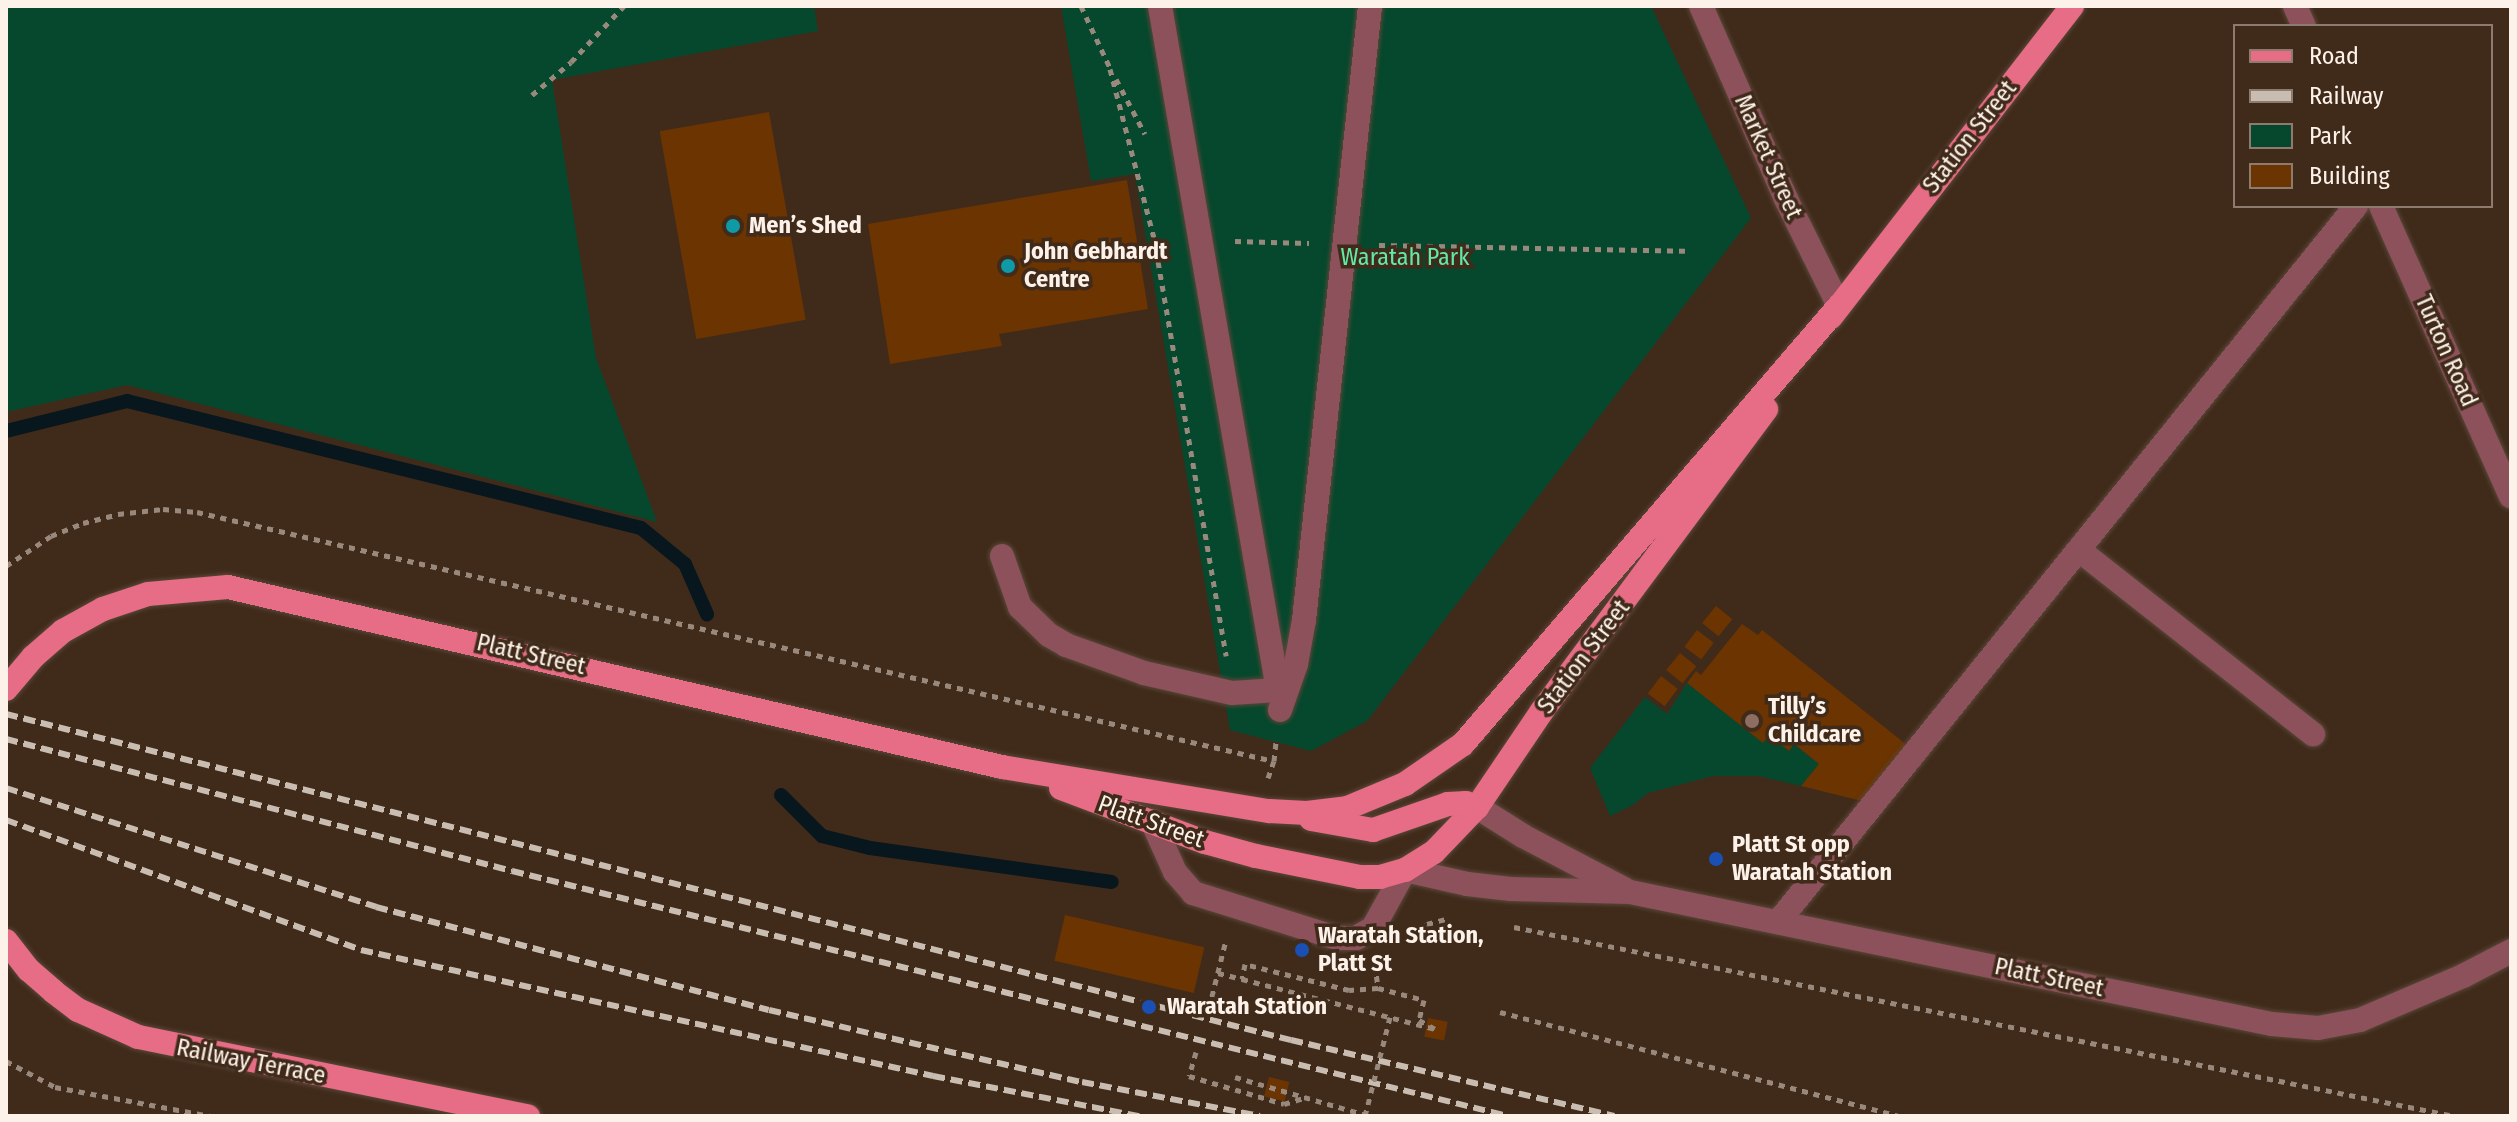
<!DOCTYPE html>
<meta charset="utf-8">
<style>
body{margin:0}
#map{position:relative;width:2517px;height:1122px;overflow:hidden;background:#402b1b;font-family:"Fira Sans Condensed",sans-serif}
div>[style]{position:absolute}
.green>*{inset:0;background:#05482d}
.stream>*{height:14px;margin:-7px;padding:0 7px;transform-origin:7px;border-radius:7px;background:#08161d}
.building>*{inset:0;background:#6b3400;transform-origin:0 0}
.path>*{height:5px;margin-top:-2.5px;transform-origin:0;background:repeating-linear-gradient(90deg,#99897d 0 6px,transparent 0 12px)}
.roads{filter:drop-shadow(0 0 2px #5a4738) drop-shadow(0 0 2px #5a4738)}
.minor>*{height:24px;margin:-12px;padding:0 12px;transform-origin:12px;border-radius:12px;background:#8d515b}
.major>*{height:24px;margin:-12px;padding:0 12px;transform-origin:12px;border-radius:12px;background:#e76c85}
.rail>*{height:6px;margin-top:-3px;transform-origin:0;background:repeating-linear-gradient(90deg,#c9bcb1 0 12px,transparent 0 18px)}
.path-bridge>*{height:5px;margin-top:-2.5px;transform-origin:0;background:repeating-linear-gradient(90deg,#99897d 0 6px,transparent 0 12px)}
.dots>*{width:22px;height:22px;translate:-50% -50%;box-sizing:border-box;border:4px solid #402b1b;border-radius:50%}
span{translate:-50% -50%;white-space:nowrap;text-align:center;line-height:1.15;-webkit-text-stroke:7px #402b1b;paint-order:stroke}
.street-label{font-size:24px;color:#fdf2ea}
.poi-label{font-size:24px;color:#fdf2ea;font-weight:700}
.left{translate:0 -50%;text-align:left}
.park-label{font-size:24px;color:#61e9a8}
.frame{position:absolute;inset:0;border:8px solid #fdf2ea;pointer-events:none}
.legend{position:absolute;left:2233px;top:24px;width:260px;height:184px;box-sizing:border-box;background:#402b1b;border:2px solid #8c7b6e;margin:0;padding:10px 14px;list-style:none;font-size:24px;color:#fdf2ea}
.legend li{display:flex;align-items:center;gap:16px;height:40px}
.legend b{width:40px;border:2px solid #8c7b6e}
</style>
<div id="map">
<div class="green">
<i style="clip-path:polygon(6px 6px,814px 6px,818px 31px,552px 80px,596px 358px,657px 522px,127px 385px,6px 412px)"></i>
<i style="clip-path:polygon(1061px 6px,1651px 6px,1751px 218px,1367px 721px,1311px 751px,1230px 730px,1135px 174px,1091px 181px)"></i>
<i style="clip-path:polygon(1687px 683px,1763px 743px,1769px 735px,1789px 751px,1794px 744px,1819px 764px,1801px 786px,1759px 776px,1713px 776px,1648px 793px,1633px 805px,1610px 816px,1590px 768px,1645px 697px,1667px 714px)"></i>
</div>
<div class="stream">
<i style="left:6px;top:431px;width:125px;rotate:-13.9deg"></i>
<i style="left:127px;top:401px;width:529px;rotate:13.88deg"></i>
<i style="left:641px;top:528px;width:57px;rotate:39.3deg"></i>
<i style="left:685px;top:564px;width:55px;rotate:66.3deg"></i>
<i style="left:781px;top:795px;width:58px;rotate:45deg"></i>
<i style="left:822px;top:836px;width:49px;rotate:14deg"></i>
<i style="left:870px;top:848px;width:244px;rotate:8deg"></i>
</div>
<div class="building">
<i style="left:769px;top:112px;width:211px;height:111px;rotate:80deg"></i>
<i style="clip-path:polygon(1127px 180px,1148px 309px,999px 334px,1002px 346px,890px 364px,868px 224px)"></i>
<i style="left:1716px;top:606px;width:21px;height:22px;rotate:39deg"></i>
<i style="clip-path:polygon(1742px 624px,1758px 635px,1762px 630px,1907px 745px,1862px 801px,1801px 786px,1819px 764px,1794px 744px,1789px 751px,1769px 735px,1763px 743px,1687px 683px,1696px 671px,1701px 675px)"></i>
<i style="left:1697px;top:630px;width:21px;height:21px;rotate:37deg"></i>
<i style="left:1680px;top:653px;width:21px;height:22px;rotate:39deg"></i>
<i style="left:1661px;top:676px;width:21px;height:22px;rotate:37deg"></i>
<i style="left:1065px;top:915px;width:143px;height:47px;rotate:13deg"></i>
<i style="left:1428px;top:1018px;width:20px;height:19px;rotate:11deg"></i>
<i style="left:1269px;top:1077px;width:21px;height:20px;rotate:14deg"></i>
</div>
<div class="path">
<i style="left:1081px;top:6px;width:71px;rotate:64.9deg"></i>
<i style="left:1110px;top:69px;width:175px;rotate:75.4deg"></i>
<i style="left:1154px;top:238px;width:424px;rotate:80.2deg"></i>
<i style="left:1116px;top:79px;width:62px;rotate:62.2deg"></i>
<i style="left:532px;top:95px;width:51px;rotate:-40.2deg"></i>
<i style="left:571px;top:62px;width:77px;rotate:-46.6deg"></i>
<i style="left:1235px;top:241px;width:74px;rotate:1.5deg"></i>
<i style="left:1379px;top:245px;width:306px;rotate:1.1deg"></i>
<i style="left:6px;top:566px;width:54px;rotate:-33.7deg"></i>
<i style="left:51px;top:536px;width:35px;rotate:-22deg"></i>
<i style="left:83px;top:523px;width:36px;rotate:-14deg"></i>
<i style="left:118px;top:514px;width:45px;rotate:-6.3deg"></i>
<i style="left:163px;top:509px;width:34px;rotate:5deg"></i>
<i style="left:197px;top:512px;width:1105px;rotate:13.02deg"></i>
<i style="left:1268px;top:778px;width:18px;rotate:-71deg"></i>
<i style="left:1274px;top:761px;width:19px;rotate:-84deg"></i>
<i style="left:1514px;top:927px;width:959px;rotate:11.37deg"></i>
<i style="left:1412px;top:935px;width:19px;rotate:-36deg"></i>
<i style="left:1427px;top:924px;width:23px;rotate:-15deg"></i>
<i style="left:1375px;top:964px;width:24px;rotate:83deg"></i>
<i style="left:1378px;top:988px;width:48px;rotate:14.6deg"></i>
<i style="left:1424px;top:1000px;width:21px;rotate:104deg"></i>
<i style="left:1419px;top:1020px;width:18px;rotate:29deg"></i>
<i style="left:1218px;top:973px;width:25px;rotate:14deg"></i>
<i style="left:1378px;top:988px;width:29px;rotate:176deg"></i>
<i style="left:1349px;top:990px;width:107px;rotate:-166deg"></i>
<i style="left:1245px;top:964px;width:15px;rotate:101deg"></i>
<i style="left:1242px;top:979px;width:200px;rotate:14.5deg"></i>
<i style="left:1209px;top:1008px;width:70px;rotate:-76deg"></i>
<i style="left:1500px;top:1012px;width:411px;rotate:14.6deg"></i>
<i style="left:1196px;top:1052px;width:25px;rotate:106deg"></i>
<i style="left:1189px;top:1076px;width:99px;rotate:16.4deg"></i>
<i style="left:1284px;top:1104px;width:21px;rotate:-17deg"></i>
<i style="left:6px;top:1061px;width:55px;rotate:28deg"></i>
<i style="left:55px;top:1087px;width:158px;rotate:10.6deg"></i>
<i style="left:1235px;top:1077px;width:136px;rotate:16.2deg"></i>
</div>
<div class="roads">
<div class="minor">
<i style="left:1701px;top:6px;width:211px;rotate:66.2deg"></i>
<i style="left:1786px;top:199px;width:119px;rotate:63.6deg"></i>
<i style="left:2295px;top:6px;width:22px;rotate:66deg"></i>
<i style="left:2381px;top:206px;width:318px;rotate:65.9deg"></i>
<i style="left:2079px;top:550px;width:298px;rotate:38.2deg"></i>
<i style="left:1002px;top:556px;width:54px;rotate:70.6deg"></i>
<i style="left:1020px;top:607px;width:40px;rotate:44deg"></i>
<i style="left:1049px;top:635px;width:20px;rotate:30deg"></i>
<i style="left:1066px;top:645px;width:83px;rotate:19.7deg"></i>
<i style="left:1144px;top:673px;width:90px;rotate:12.8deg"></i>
<i style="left:1232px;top:693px;width:46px;rotate:-3.7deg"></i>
<i style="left:1278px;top:690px;width:694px;rotate:-99.79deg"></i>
<i style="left:1280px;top:710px;width:49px;rotate:-70.8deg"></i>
<i style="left:1296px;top:664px;width:45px;rotate:-79.7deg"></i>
<i style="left:1304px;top:620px;width:618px;rotate:-83.86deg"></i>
<i style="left:1477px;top:807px;width:54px;rotate:32.2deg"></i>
<i style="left:1523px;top:836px;width:114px;rotate:27.7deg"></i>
<i style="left:1152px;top:821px;width:56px;rotate:65.7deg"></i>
<i style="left:1175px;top:872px;width:28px;rotate:49deg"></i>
<i style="left:1193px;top:893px;width:151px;rotate:17.4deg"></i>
<i style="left:1337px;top:938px;width:19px"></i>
<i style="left:1356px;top:938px;width:20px;rotate:-30deg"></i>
<i style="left:1373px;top:928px;width:66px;rotate:-61.1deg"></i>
<i style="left:1405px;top:870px;width:64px;rotate:12.7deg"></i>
<i style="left:1467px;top:884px;width:44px;rotate:6.5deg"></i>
<i style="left:1511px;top:889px;width:119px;rotate:1.4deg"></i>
<i style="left:1630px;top:892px;width:655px;rotate:11.62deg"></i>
<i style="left:2272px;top:1024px;width:46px;rotate:5deg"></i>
<i style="left:2318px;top:1028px;width:43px;rotate:-10.8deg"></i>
<i style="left:2360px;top:1020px;width:112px;rotate:-23.1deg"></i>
<i style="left:2463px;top:976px;width:54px;rotate:-27.5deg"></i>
<i style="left:1778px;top:922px;width:920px;rotate:-51.09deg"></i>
</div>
<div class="major">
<i style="left:1831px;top:317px;width:393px;rotate:-52.2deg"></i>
<i style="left:6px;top:689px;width:42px;rotate:-49.8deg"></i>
<i style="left:33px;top:657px;width:40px;rotate:-41deg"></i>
<i style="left:63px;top:631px;width:46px;rotate:-28.8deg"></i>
<i style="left:103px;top:609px;width:47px;rotate:-18.4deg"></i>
<i style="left:148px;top:594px;width:80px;rotate:-5deg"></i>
<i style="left:228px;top:587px;width:795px;rotate:13.09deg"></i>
<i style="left:1002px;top:767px;width:271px;rotate:9.4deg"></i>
<i style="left:1269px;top:811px;width:38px;rotate:3deg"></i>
<i style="left:1307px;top:813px;width:40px;rotate:-7.1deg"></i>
<i style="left:1347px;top:808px;width:63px;rotate:-22.5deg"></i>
<i style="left:1405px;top:784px;width:70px;rotate:-34.6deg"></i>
<i style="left:1463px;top:744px;width:577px;rotate:-49.36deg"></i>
<i style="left:1061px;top:788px;width:154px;rotate:20.6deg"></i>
<i style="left:1205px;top:842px;width:53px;rotate:15.4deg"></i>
<i style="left:1256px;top:856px;width:106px;rotate:11.4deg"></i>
<i style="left:1360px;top:877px;width:20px"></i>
<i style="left:1380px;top:877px;width:26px;rotate:-16deg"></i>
<i style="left:1405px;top:870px;width:34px;rotate:-32deg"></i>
<i style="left:1434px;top:852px;width:62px;rotate:-46.3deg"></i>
<i style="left:1477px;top:807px;width:116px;rotate:-55.9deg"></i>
<i style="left:1542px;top:711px;width:376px;rotate:-53.4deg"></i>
<i style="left:1311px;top:819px;width:63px;rotate:10.1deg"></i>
<i style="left:1373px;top:830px;width:79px;rotate:-19.1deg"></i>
<i style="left:1448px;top:804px;width:18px;rotate:-3deg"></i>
<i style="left:1466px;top:803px;width:12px;rotate:20deg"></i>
<i style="left:6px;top:941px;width:37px;rotate:52deg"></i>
<i style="left:29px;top:970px;width:33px;rotate:41deg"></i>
<i style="left:54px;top:992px;width:30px;rotate:37deg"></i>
<i style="left:78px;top:1010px;width:66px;rotate:24.2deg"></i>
<i style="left:138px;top:1037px;width:398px;rotate:11.5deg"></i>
</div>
</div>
<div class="rail">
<i style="left:6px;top:714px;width:1326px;rotate:14.24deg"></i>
<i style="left:1291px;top:1040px;width:332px;rotate:13.2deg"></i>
<i style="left:6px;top:739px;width:523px;rotate:14.62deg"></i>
<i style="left:512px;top:871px;width:1026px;rotate:13.82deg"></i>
<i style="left:6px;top:788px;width:389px;rotate:17.8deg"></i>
<i style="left:376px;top:907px;width:406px;rotate:14.7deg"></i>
<i style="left:769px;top:1010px;width:321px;rotate:13deg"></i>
<i style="left:1082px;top:1082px;width:181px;rotate:10.8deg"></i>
<i style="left:6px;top:820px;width:378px;rotate:20.1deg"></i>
<i style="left:361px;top:950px;width:586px;rotate:12.42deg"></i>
<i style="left:933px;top:1076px;width:210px;rotate:11deg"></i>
</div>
<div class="path-bridge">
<i style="left:1365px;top:1116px;width:102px;rotate:-75.8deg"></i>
</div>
<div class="dots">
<i style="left:733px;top:226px;background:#0f9aa8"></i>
<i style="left:1008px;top:266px;background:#0f9aa8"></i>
<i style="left:1752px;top:721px;background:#8d6e63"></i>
<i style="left:1716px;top:859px;background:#1a4fb4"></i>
<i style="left:1302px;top:950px;background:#1a4fb4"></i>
<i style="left:1149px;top:1007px;background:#1a4fb4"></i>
</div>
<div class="street-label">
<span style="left:1970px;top:137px;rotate:-52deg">Station Street</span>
<span style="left:1768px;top:157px;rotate:66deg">Market Street</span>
<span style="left:2446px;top:351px;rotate:66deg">Turton Road</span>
<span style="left:531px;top:655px;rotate:13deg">Platt Street</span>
<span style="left:1584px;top:657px;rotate:-53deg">Station Street</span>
<span style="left:1151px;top:822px;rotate:20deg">Platt Street</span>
<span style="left:2049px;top:978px;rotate:12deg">Platt Street</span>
<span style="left:251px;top:1062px;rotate:11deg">Railway Terrace</span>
</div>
<div class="poi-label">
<span class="left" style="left:749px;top:226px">Men’s Shed</span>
<span class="left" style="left:1024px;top:266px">John Gebhardt<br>Centre</span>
<span class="left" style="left:1768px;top:721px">Tilly’s<br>Childcare</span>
<span class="left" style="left:1732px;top:859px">Platt St opp<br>Waratah Station</span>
<span class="left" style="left:1318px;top:950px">Waratah Station,<br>Platt St</span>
<span class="left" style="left:1167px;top:1007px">Waratah Station</span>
</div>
<div class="park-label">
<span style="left:1405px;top:258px">Waratah Park</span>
</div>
<div class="frame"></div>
<ul class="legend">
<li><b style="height:10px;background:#e76c85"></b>Road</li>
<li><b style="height:10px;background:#c9bcb1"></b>Railway</li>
<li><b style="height:22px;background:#05482d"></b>Park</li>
<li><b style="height:22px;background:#6b3400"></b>Building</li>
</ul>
</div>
